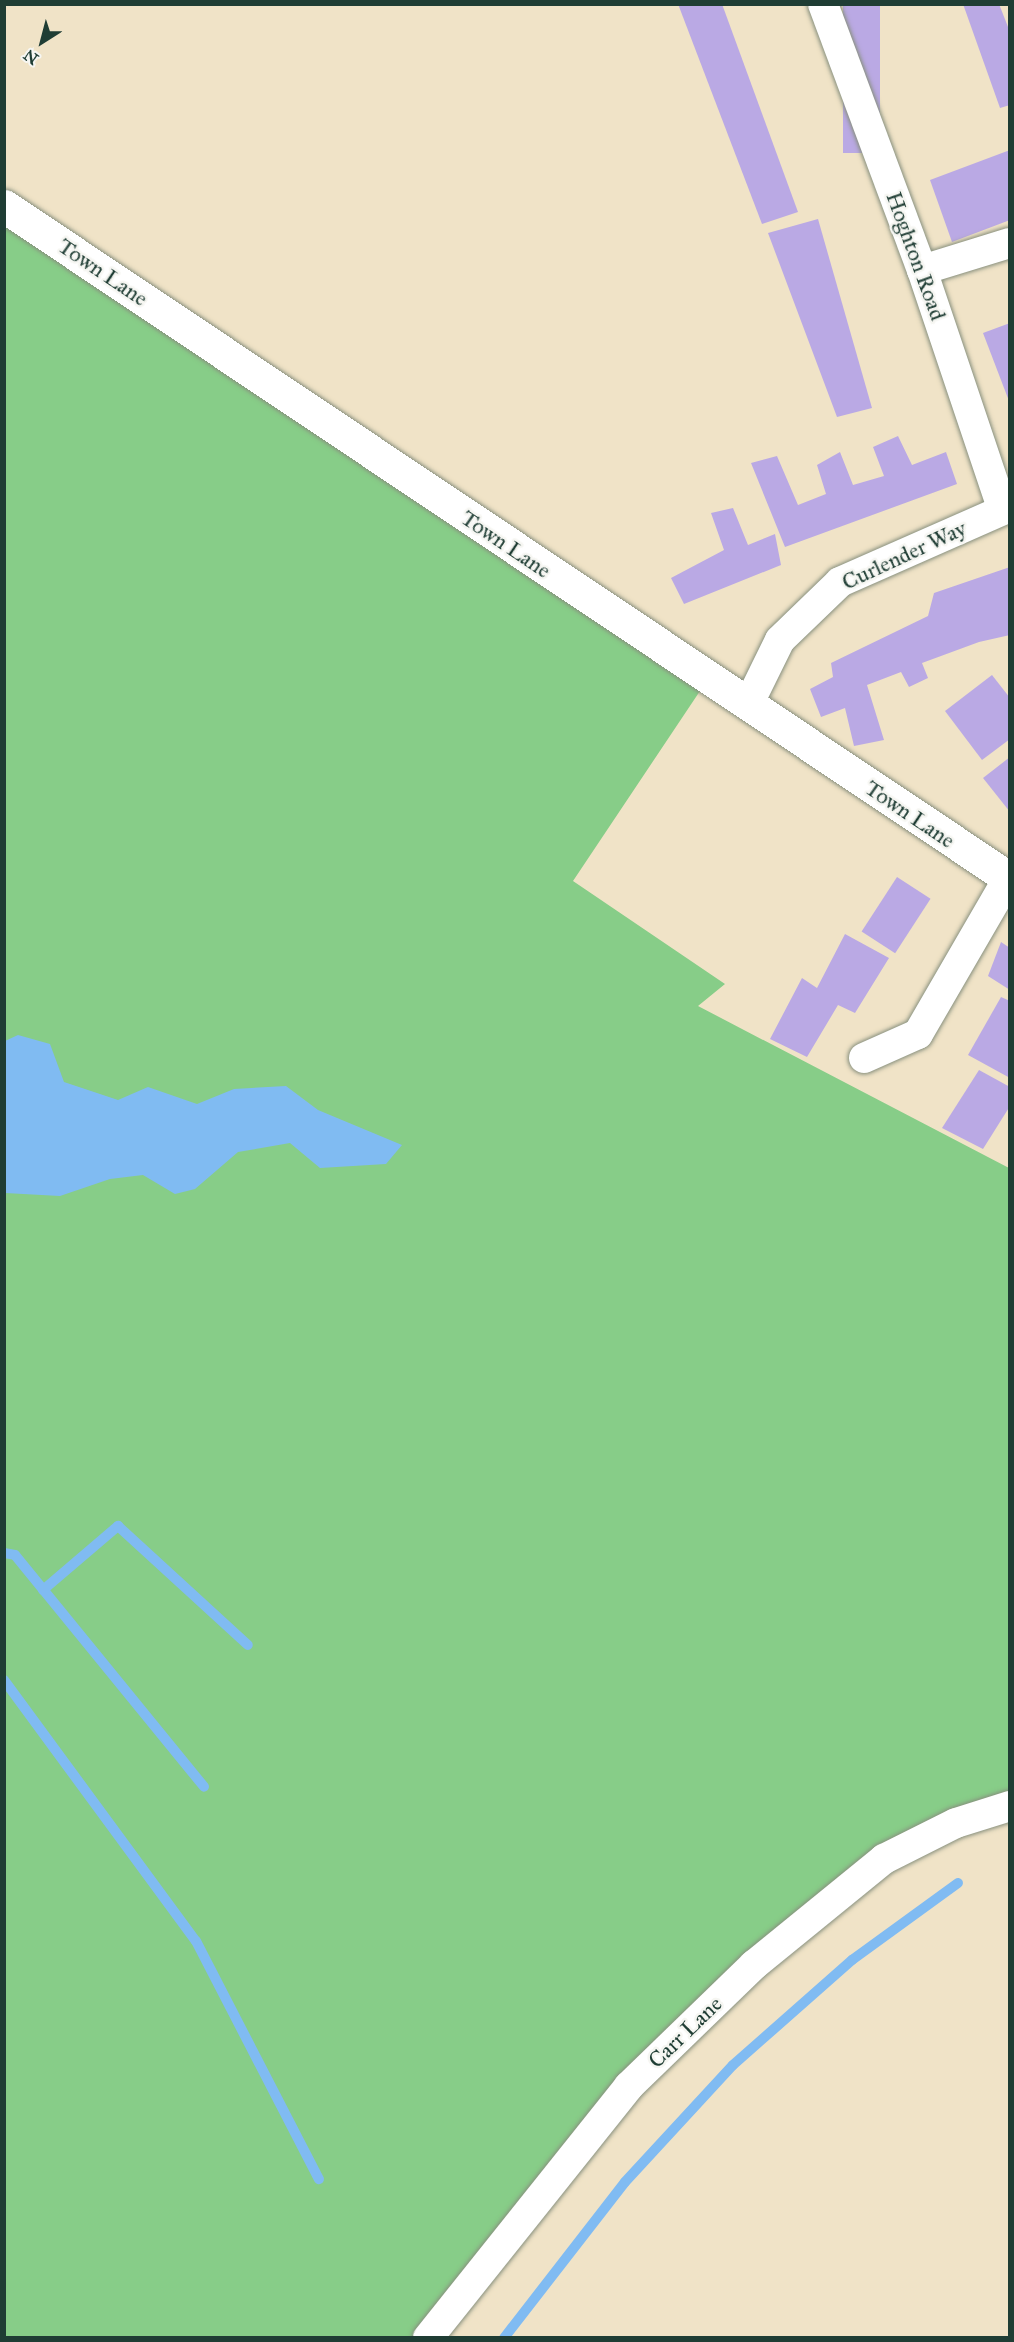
<!DOCTYPE html>
<style>
body{margin:0}
#map{position:relative;width:1014px;height:2342px;overflow:hidden;background:#f0e3c7;font-family:"IM FELL Great Primer",serif}
div>[style]{position:absolute}
.green>*{inset:0;background:#87cd88}
.water>*{inset:0;background:#80bbf2}
.stream>*{height:10px;margin:-5px;padding:0 5px;transform-origin:5px;border-radius:5px;background:#80bbf2}
.building>*{inset:0;background:#baa9e4;transform-origin:0 0}
.roads{filter:drop-shadow(0 0 2px #88907e) drop-shadow(0 0 2px #88907e)}
.street>*{height:30px;margin:-15px;padding:0 15px;transform-origin:15px;border-radius:15px;background:#fff}
.secondary>*{height:33px;margin:-16.5px;padding:0 16.5px;transform-origin:16.5px;border-radius:16.5px;background:#fff}
span{translate:-50% -50%;white-space:nowrap;text-align:center;line-height:1.15;-webkit-text-stroke:5px #f6f6f2;paint-order:stroke}
.street-label{font-size:22px;color:#1f3d34}
.frame{position:absolute;inset:0;border:6px solid #1f3d34;pointer-events:none}
.north{position:absolute;left:12px;top:12px;width:60px;height:60px;-webkit-text-stroke:4px #f6f6f2;paint-order:stroke;rotate:216deg;font-size:16px;font-weight:700;line-height:24px;text-align:center;color:#1f3d34}
.north::after{content:'';display:block;margin:auto;width:21px;height:27px;background:#1f3d34;clip-path:polygon(50% 0,100% 100%,50% 72%,0 100%)}
</style>
<div id="map">
<div class="green">
<i style="clip-path:polygon(4px 209px,708px 679px,573px 881px,725px 984px,698px 1006px,1009px 1168px,1009px 1806px,956px 1823px,753px 1965px,428px 2337px,5px 2337px)"></i>
</div>
<div class="water">
<i style="clip-path:polygon(18px 1035px,50px 1044px,64px 1082px,118px 1100px,148px 1087px,197px 1104px,234px 1089px,286px 1086px,318px 1110px,402px 1145px,386px 1164px,320px 1168px,290px 1143px,238px 1152px,195px 1189px,175px 1194px,143px 1175px,110px 1179px,60px 1196px,5px 1193px,5px 1041px)"></i>
</div>
<div class="stream">
<i style="left:4px;top:1553px;width:11px;rotate:10deg"></i>
<i style="left:15px;top:1555px;width:299px;rotate:50.8deg"></i>
<i style="left:43px;top:1590px;width:99px;rotate:-40.5deg"></i>
<i style="left:118px;top:1526px;width:176px;rotate:42.5deg"></i>
<i style="left:4px;top:1680px;width:324px;rotate:53.7deg"></i>
<i style="left:196px;top:1941px;width:268px;rotate:62.7deg"></i>
<i style="left:504px;top:2338px;width:197px;rotate:-52.2deg"></i>
<i style="left:625px;top:2182px;width:159px;rotate:-47.3deg"></i>
<i style="left:733px;top:2065px;width:159px;rotate:-41.4deg"></i>
<i style="left:852px;top:1960px;width:131px;rotate:-36deg"></i>
</div>
<div class="building">
<i style="clip-path:polygon(678px 4px,722px 4px,798px 212px,762px 224px)"></i>
<i style="left:843px;top:4px;width:37px;height:149px"></i>
<i style="clip-path:polygon(963px 4px,999px 4px,1010px 32px,1010px 105px,1000px 108px)"></i>
<i style="clip-path:polygon(1010px 150px,1010px 220px,952px 242px,930px 180px)"></i>
<i style="clip-path:polygon(818px 219px,872px 408px,837px 417px,768px 233px)"></i>
<i style="clip-path:polygon(1010px 323px,1010px 400px,1009px 401px,983px 333px)"></i>
<i style="clip-path:polygon(898px 436px,912px 465px,946px 452px,957px 484px,785px 547px,751px 463px,777px 456px,798px 505px,826px 494px,817px 465px,840px 452px,853px 485px,884px 476px,873px 447px)"></i>
<i style="clip-path:polygon(733px 508px,748px 545px,775px 534px,781px 565px,684px 604px,671px 578px,724px 550px,711px 513px)"></i>
<i style="clip-path:polygon(1010px 567px,1010px 635px,979px 642px,922px 663px,928px 678px,909px 687px,901px 672px,867px 685px,884px 740px,854px 746px,845px 708px,821px 717px,810px 689px,833px 677px,831px 663px,928px 616px,934px 593px)"></i>
<i style="clip-path:polygon(992px 675px,1010px 698px,1010px 739px,982px 760px,945px 711px)"></i>
<i style="clip-path:polygon(1010px 757px,1010px 812px,983px 778px)"></i>
<i style="left:897px;top:877px;width:40px;height:65px;rotate:33deg"></i>
<i style="clip-path:polygon(845px 934px,889px 958px,855px 1013px,838px 1005px,807px 1057px,770px 1039px,802px 978px,817px 988px)"></i>
<i style="clip-path:polygon(1001px 942px,1010px 948px,1010px 990px,988px 976px)"></i>
<i style="clip-path:polygon(1001px 997px,1010px 1001px,1010px 1078px,968px 1055px)"></i>
<i style="clip-path:polygon(979px 1070px,1010px 1087px,1010px 1106px,983px 1149px,942px 1128px)"></i>
</div>
<div class="roads">
<div class="street">
<i style="left:823px;top:4px;width:284px;rotate:69.6deg"></i>
<i style="left:922px;top:270px;width:253px;rotate:71.4deg"></i>
<i style="left:922px;top:270px;width:92px;rotate:-17.1deg"></i>
<i style="left:748px;top:705px;width:72px;rotate:-63.8deg"></i>
<i style="left:780px;top:640px;width:83px;rotate:-44deg"></i>
<i style="left:840px;top:582px;width:186px;rotate:-23.8deg"></i>
<i style="left:864px;top:1058px;width:59px;rotate:-24deg"></i>
<i style="left:918px;top:1034px;width:179px;rotate:-59.9deg"></i>
<i style="left:428px;top:2338px;width:322px;rotate:-51.4deg"></i>
<i style="left:629px;top:2086px;width:174px;rotate:-44.1deg"></i>
<i style="left:754px;top:1965px;width:168px;rotate:-39.2deg"></i>
<i style="left:884px;top:1859px;width:80px;rotate:-26.6deg"></i>
<i style="left:956px;top:1823px;width:57px;rotate:-17.5deg"></i>
</div>
<div class="secondary">
<i style="left:4px;top:206px;width:1210px;rotate:33.78deg"></i>
</div>
</div>
<div class="street-label">
<span style="left:916px;top:256px;rotate:70deg">Hoghton Road</span>
<span style="left:103px;top:272px;rotate:34deg">Town Lane</span>
<span style="left:506px;top:544px;rotate:34deg">Town Lane</span>
<span style="left:904px;top:555px;rotate:-25deg">Curlender Way</span>
<span style="left:910px;top:814px;rotate:34deg">Town Lane</span>
<span style="left:685px;top:2032px;rotate:-44deg">Carr Lane</span>
</div>
<div class="frame"></div>
<div class="north">N</div>
</div>
